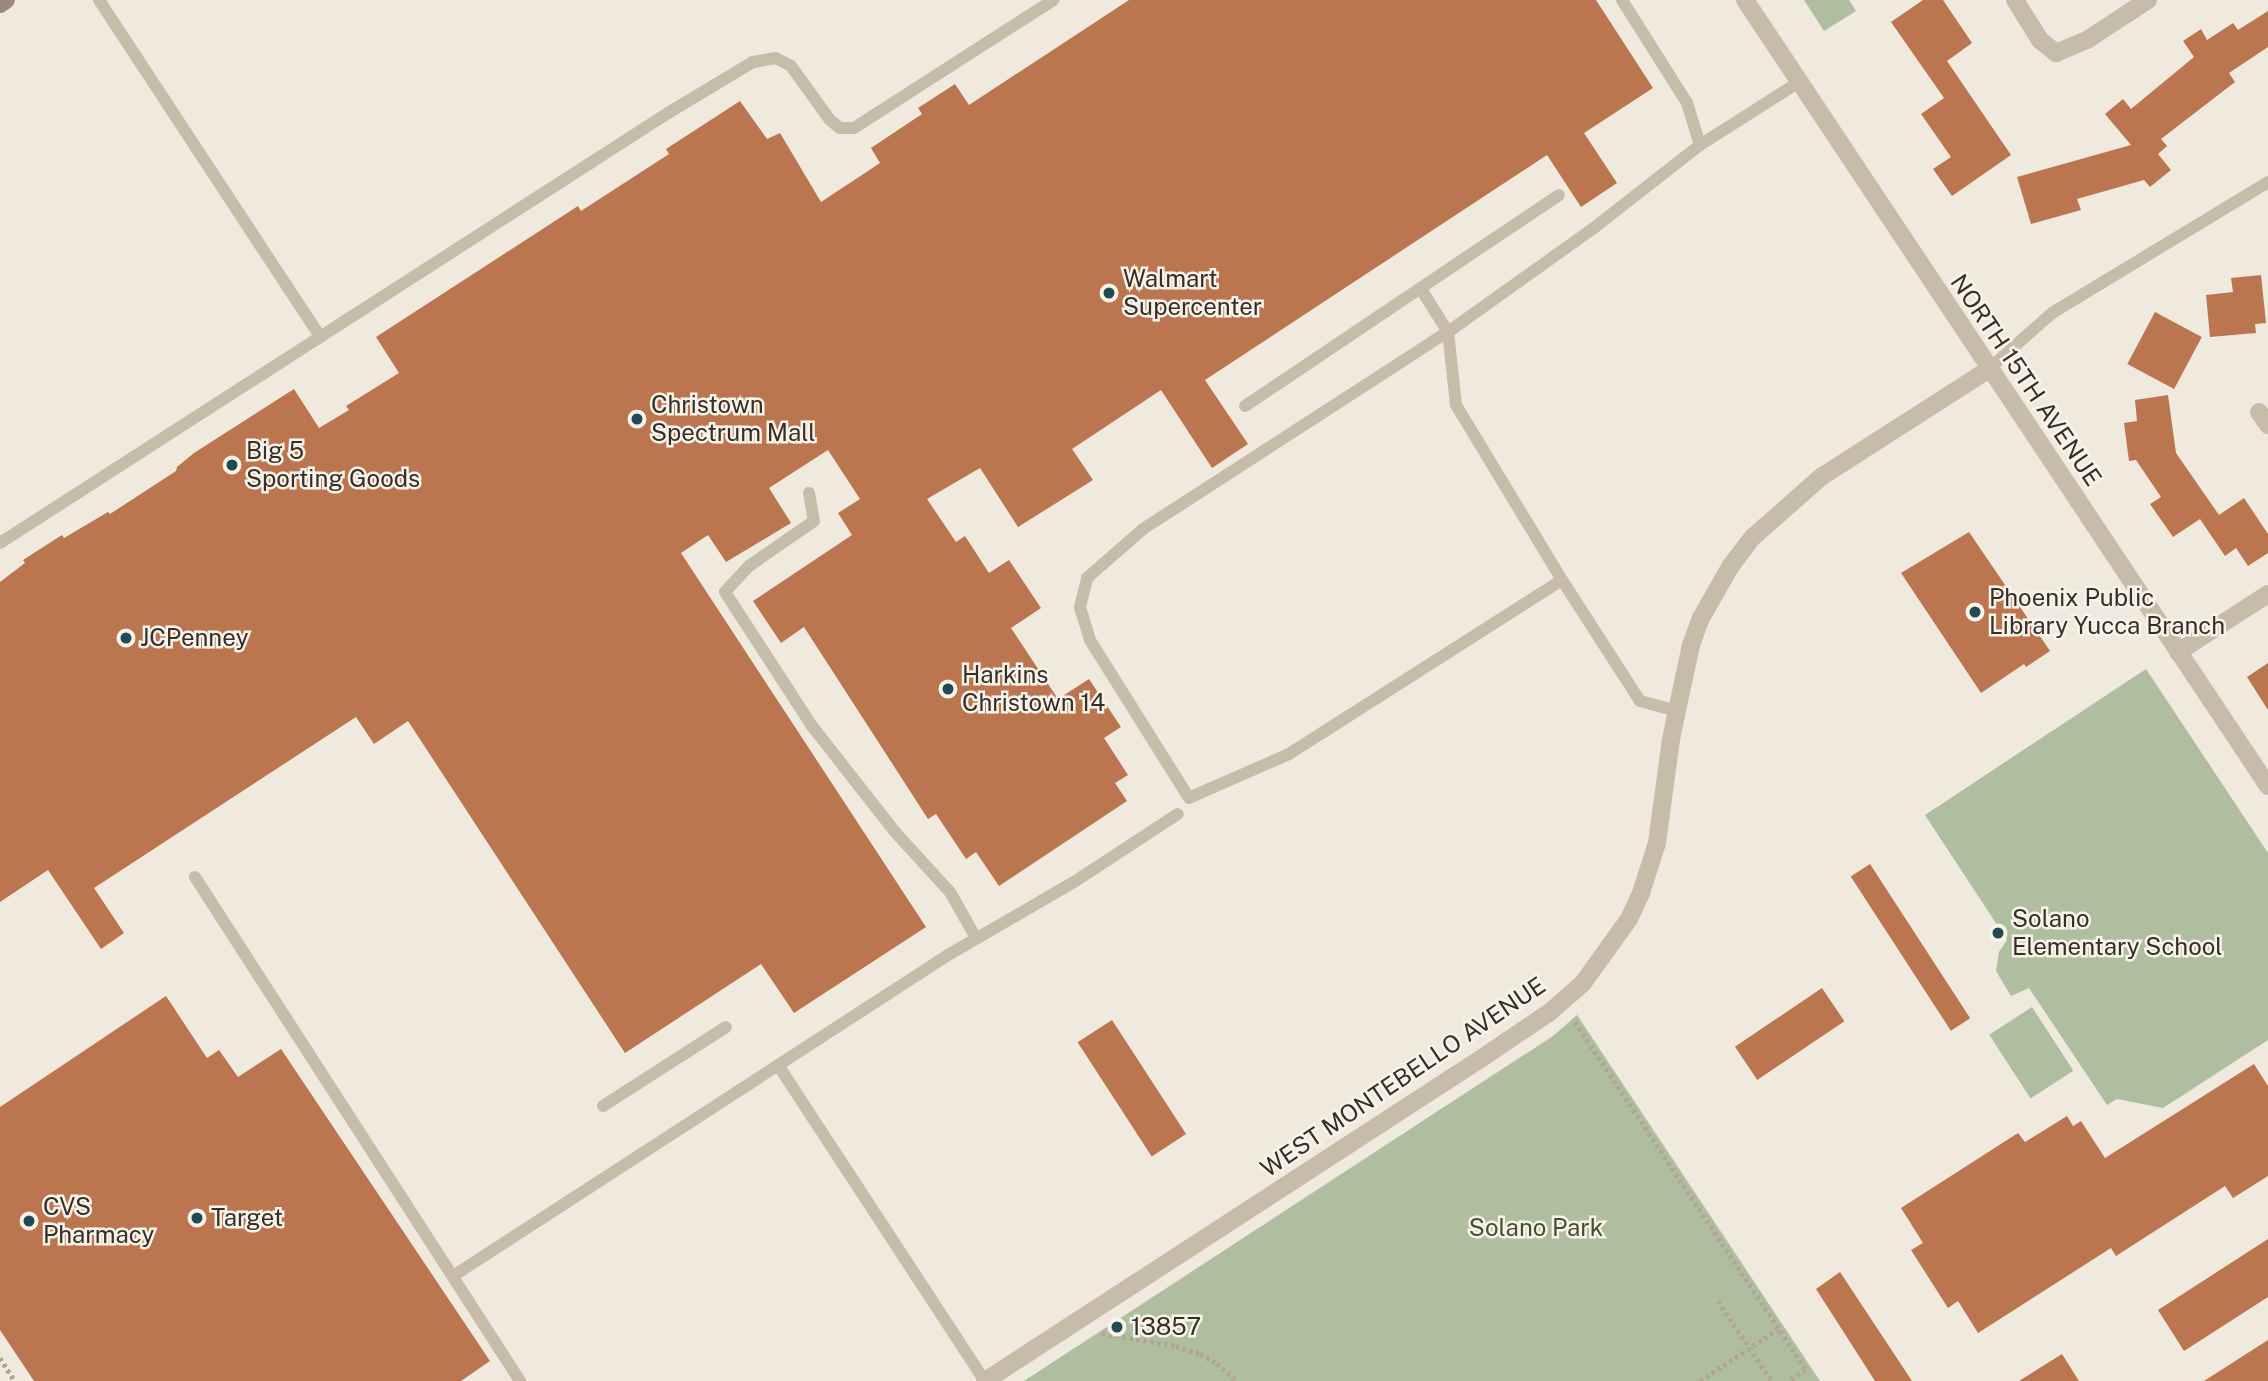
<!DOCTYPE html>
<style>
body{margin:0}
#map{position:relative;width:2268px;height:1381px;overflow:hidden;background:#f0e9dd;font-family:"Public Sans",sans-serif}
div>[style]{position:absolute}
.green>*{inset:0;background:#afbe9e;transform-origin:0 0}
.building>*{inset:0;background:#bb7650;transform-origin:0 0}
.path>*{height:4.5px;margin-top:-2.25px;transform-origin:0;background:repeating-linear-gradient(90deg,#b3a594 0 3.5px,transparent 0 7px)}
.service>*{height:12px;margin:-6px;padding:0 6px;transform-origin:6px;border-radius:6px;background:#c7bbaa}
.minor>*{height:18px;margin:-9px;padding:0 9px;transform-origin:9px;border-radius:9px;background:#c7bbaa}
.tertiary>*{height:18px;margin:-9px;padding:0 9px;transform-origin:9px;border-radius:9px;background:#c7bbaa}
.secondary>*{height:18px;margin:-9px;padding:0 9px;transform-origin:9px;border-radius:9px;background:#9a8a7c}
.dots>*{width:19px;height:19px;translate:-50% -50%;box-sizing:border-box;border:4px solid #f8f3e9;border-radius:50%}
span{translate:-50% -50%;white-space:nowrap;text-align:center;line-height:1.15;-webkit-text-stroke:5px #f8f3e9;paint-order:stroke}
.poi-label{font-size:24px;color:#352e29}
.left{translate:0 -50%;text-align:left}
.street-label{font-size:24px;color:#352e29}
.park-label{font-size:24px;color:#41512f}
</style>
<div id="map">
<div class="green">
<i style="clip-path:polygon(1804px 0,1849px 0,1856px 11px,1824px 31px)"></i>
<i style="clip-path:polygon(2146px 669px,2268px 853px,2268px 1040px,2163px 1108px,2117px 1099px,2107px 1105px,2029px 988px,2011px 996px,1996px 971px,1999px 952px,2007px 940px,1925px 815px)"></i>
<i style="left:2032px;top:1007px;width:76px;height:51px;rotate:57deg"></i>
<i style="clip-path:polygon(1577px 1015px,1820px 1381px,1024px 1381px,1553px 1036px)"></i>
</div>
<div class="building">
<i style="clip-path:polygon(1129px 0,1596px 0,1653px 88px,1584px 133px,1617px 183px,1581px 207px,1547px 155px,1205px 380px,1248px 444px,1212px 468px,1161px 390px,1072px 449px,1093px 480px,1018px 527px,980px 468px,927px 499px,956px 542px,965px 536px,989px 573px,1009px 560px,1041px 608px,1011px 628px,1058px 699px,1089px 679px,1121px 727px,1104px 738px,1128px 775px,1115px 783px,1127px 801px,999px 886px,976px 852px,966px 859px,936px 814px,928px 819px,804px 627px,781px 643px,753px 601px,852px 535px,838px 513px,860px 499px,828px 450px,769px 488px,791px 523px,726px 562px,708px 535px,681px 553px,926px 927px,794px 1013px,761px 964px,625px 1053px,408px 721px,374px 744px,356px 717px,94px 888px,124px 933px,101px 949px,48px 870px,0 902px,0 582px,25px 563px,23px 560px,62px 535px,64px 538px,108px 512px,110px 514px,176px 471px,177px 467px,194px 453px,294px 389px,319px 428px,349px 410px,346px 406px,399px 373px,376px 337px,578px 206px,581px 211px,669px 154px,666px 149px,740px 101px,767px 139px,780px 133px,821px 202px,880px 163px,871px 148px,922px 114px,918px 108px,955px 84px,969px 105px)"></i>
<i style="clip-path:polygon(1923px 0,1943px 0,1972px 43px,1947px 61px,2011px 155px,1952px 196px,1933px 169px,1951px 157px,1921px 114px,1944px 98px,1891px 22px)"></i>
<i style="clip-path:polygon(2268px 11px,2268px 47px,2229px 73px,2235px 82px,2161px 139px,2167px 146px,2158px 154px,2171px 170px,2150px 187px,2144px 180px,2077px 199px,2081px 210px,2031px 224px,2017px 177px,2131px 145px,2105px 114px,2123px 99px,2131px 109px,2194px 57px,2183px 41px,2201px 29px,2207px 40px,2233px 23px,2238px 30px)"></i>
<i style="clip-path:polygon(2261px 275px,2266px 323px,2255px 324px,2256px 333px,2210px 337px,2206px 295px,2233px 292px,2231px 278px)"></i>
<i style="left:2155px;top:312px;width:53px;height:59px;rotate:28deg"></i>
<i style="clip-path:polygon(2168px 395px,2176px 453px,2219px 515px,2244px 498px,2268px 534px,2268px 553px,2248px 566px,2236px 548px,2225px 556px,2200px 519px,2173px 537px,2150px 504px,2161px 497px,2136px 460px,2129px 461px,2124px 423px,2137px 421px,2135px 400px)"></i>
<i style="clip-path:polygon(1969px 532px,2050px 651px,2026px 667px,2024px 664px,1981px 693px,1901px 573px)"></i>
<i style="clip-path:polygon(2268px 663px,2268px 710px,2247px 677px)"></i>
<i style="left:1870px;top:864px;width:184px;height:23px;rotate:57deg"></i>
<i style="left:1822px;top:988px;width:40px;height:105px;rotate:56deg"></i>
<i style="clip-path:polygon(166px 996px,207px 1058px,219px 1050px,238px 1077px,281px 1049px,490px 1361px,461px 1381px,34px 1381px,0 1330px,0 1107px)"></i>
<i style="left:1112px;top:1020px;width:136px;height:41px;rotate:57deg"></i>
<i style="clip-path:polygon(2254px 1064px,2268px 1086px,2268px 1176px,2233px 1198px,2225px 1186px,2116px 1256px,2111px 1248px,1978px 1333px,1958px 1301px,1948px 1308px,1911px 1250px,1923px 1243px,1901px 1208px,2018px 1133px,2025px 1142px,2067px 1116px,2073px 1126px,2081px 1121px,2105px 1158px)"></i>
<i style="clip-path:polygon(2268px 1239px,2268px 1297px,2184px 1351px,2158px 1310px)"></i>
<i style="clip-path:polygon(1840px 1272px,1912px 1381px,1875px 1381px,1816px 1289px)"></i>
<i style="clip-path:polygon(2268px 1340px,2268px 1381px,2204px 1381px)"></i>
<i style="clip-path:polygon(2062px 1354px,2079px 1381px,2019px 1381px)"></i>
</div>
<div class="path">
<i style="left:1575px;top:1022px;width:418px;rotate:56.4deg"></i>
<i style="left:1806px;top:1370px;width:20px;rotate:147deg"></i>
<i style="left:1718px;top:1301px;width:97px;rotate:56deg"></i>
<i style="left:1102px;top:1333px;width:75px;rotate:10deg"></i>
<i style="left:1176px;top:1346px;width:25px;rotate:18deg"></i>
<i style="left:1200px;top:1354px;width:19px;rotate:28deg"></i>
<i style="left:1217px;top:1363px;width:26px;rotate:43deg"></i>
<i style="left:0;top:1358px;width:27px;rotate:57deg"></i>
<i style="left:1700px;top:1381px;width:94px;rotate:-33.7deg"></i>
</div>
<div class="service">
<i style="left:99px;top:0;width:403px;rotate:56.7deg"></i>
<i style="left:1622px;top:0;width:122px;rotate:57.7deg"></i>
<i style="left:1687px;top:103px;width:44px;rotate:72.8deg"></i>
<i style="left:1421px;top:289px;width:51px;rotate:57.9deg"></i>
<i style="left:1448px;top:332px;width:73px;rotate:83.7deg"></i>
<i style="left:1456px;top:405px;width:205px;rotate:58.8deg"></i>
<i style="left:1562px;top:580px;width:144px;rotate:57.2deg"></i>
<i style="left:1640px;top:701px;width:38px;rotate:15deg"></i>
<i style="left:1989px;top:369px;width:84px;rotate:-41.6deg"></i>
<i style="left:2052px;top:313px;width:253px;rotate:-31.2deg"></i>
<i style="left:1245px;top:406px;width:378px;rotate:-33.9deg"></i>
<i style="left:809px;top:493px;width:28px;rotate:80deg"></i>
<i style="left:814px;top:521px;width:79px;rotate:145.3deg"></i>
<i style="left:749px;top:566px;width:35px;rotate:133deg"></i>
<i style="left:725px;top:592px;width:160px;rotate:57deg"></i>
<i style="left:812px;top:726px;width:135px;rotate:51.9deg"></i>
<i style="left:895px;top:832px;width:81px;rotate:47.5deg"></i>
<i style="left:950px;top:892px;width:53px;rotate:60.5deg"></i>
<i style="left:0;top:543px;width:794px;rotate:-32.77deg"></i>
<i style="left:668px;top:113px;width:99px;rotate:-31deg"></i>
<i style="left:753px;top:62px;width:23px;rotate:-10deg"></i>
<i style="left:776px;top:58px;width:17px;rotate:28deg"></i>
<i style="left:791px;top:66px;width:67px;rotate:54.2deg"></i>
<i style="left:830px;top:120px;width:13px;rotate:39deg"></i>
<i style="left:840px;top:128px;width:14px"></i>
<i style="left:854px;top:128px;width:237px;rotate:-32.7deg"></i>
<i style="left:1562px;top:580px;width:324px;rotate:147.5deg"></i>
<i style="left:1289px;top:754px;width:109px;rotate:156.3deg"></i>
<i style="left:1189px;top:798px;width:186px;rotate:-122.1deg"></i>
<i style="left:1090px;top:640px;width:34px;rotate:-107deg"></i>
<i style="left:1080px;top:607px;width:30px;rotate:-76deg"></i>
<i style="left:1087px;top:578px;width:74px;rotate:-41.2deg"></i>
<i style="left:1143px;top:529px;width:363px;rotate:-32.9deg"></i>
<i style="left:1448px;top:332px;width:181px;rotate:-35.5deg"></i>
<i style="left:1595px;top:227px;width:133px;rotate:-38deg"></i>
<i style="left:1700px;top:145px;width:117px;rotate:-32.5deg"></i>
<i style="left:195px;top:877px;width:600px;rotate:57.18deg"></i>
<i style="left:778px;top:1065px;width:378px;rotate:56.8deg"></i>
<i style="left:603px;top:1106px;width:146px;rotate:-32.7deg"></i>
<i style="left:453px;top:1276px;width:590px;rotate:-32.96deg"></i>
<i style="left:948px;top:955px;width:146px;rotate:-30.1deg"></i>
<i style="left:1074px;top:882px;width:124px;rotate:-33.2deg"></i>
</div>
<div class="minor">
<i style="left:2015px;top:0;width:47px;rotate:58deg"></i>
<i style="left:2040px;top:40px;width:21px;rotate:39deg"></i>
<i style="left:2056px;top:53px;width:34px;rotate:-23deg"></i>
<i style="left:2087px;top:40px;width:73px;rotate:-33.3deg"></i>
<i style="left:2259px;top:412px;width:16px;rotate:55deg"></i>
<i style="left:2178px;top:652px;width:107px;rotate:-32.8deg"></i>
</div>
<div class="tertiary">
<i style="left:1745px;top:0;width:944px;rotate:56.36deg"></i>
<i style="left:985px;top:1381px;width:589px;rotate:-33.02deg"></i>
<i style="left:1479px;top:1060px;width:86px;rotate:-34.1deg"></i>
<i style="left:1550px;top:1012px;width:44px;rotate:-41.3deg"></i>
<i style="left:1583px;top:983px;width:79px;rotate:-54.3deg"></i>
<i style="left:1629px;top:919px;width:29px;rotate:-65deg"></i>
<i style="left:1641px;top:893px;width:52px;rotate:-72.3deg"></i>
<i style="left:1657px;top:843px;width:105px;rotate:-82.3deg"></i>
<i style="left:1671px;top:739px;width:96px;rotate:-78deg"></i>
<i style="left:1691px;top:645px;width:29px;rotate:-70deg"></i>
<i style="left:1701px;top:618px;width:59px;rotate:-60.4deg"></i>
<i style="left:1730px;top:567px;width:38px;rotate:-53deg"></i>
<i style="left:1753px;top:537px;width:91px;rotate:-41.4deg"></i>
<i style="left:1821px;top:477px;width:200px;rotate:-32.7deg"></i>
</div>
<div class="secondary">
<i style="left:0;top:4px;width:7px;rotate:-34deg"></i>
</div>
<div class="dots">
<i style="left:1109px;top:293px;background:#224a53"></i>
<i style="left:637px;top:419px;background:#224a53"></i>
<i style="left:232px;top:465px;background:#224a53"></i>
<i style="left:1975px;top:612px;background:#224a53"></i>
<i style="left:126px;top:638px;background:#224a53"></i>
<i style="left:948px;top:689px;background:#224a53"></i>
<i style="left:1998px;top:933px;background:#224a53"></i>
<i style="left:197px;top:1218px;background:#224a53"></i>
<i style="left:29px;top:1221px;background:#224a53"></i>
<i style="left:1117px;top:1327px;background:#224a53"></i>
</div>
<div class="poi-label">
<span class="left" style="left:1123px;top:293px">Walmart<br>Supercenter</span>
<span class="left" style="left:651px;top:419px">Christown<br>Spectrum Mall</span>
<span class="left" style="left:246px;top:465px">Big 5<br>Sporting Goods</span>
<span class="left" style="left:1989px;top:612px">Phoenix Public<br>Library Yucca Branch</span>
<span class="left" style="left:140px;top:638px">JCPenney</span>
<span class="left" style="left:962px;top:689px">Harkins<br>Christown 14</span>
<span class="left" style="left:2012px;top:933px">Solano<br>Elementary School</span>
<span class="left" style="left:43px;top:1221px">CVS<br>Pharmacy</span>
<span class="left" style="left:211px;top:1218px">Target</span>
<span class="left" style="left:1131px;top:1327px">13857</span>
</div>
<div class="street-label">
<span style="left:2026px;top:380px;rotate:56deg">NORTH 15TH AVENUE</span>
<span style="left:1403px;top:1077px;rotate:-34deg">WEST MONTEBELLO AVENUE</span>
</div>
<div class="park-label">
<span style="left:1536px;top:1228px">Solano Park</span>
</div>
</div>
